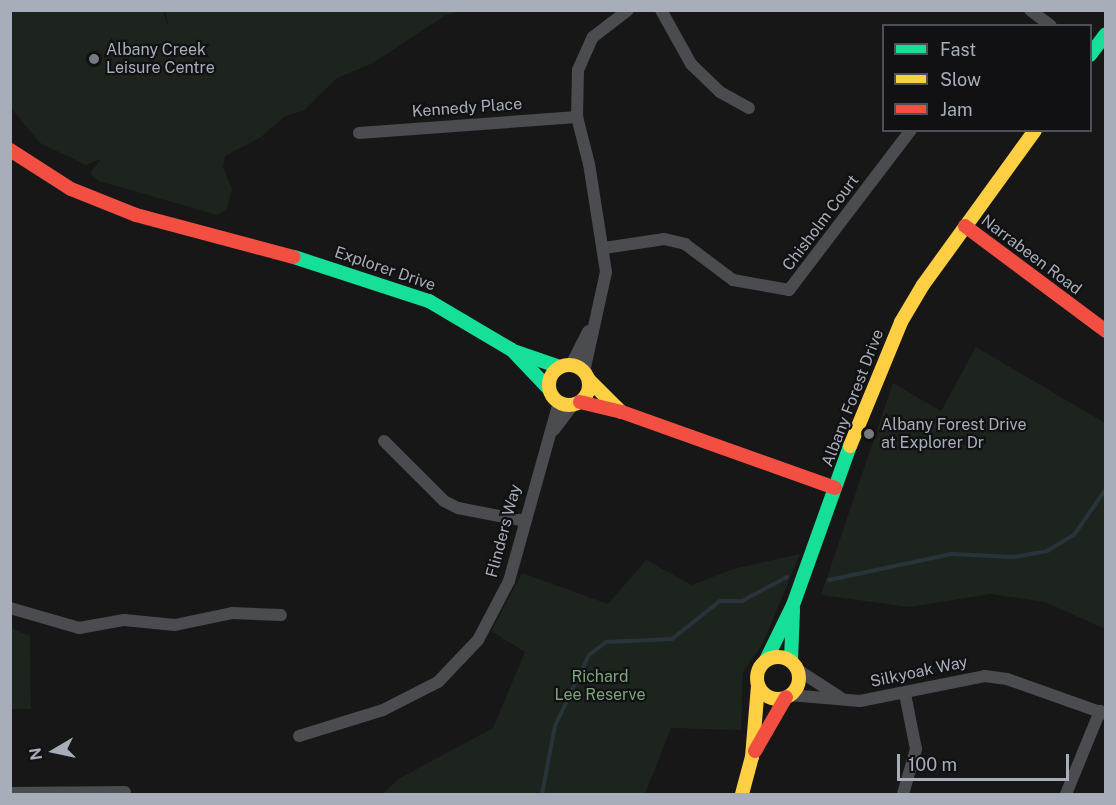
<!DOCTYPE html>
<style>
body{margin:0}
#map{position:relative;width:1116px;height:805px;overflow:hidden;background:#171717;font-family:"Public Sans",sans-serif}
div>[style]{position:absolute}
.green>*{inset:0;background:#1c241d}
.stream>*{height:4px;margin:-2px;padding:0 2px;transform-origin:2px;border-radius:2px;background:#29333a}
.street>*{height:12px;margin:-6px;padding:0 6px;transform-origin:6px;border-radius:6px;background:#4a4c50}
.fast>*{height:14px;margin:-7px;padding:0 7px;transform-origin:7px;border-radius:7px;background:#16e098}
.slow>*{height:14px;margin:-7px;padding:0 7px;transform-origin:7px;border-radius:7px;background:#ffcf43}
.slow>.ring{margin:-7px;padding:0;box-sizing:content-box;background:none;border:14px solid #ffcf43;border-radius:50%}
.jam>*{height:14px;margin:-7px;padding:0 7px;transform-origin:7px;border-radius:7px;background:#f24e42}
.dots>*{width:16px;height:16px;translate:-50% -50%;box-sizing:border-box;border:3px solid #111113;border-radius:50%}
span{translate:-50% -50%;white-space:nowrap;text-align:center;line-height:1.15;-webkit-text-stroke:4.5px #111113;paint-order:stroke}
.poi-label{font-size:16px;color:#a7aeb9}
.left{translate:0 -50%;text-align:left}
.street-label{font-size:16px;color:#a7aeb9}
.park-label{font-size:16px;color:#7da57c}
.frame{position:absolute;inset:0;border:12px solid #a7aeb9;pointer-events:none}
.legend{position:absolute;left:882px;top:24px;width:210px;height:108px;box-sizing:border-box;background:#111113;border:2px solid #4d5055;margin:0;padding:8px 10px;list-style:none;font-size:18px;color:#a7aeb9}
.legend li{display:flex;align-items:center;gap:12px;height:30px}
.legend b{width:30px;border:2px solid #4d5055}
.north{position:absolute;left:24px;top:721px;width:60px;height:60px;-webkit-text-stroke:4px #111113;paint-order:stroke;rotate:261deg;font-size:16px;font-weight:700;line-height:24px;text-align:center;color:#a7aeb9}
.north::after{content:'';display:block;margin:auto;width:21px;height:27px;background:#a7aeb9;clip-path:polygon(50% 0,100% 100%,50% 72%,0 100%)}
.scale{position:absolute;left:897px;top:754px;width:172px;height:27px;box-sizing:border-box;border:3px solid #a7aeb9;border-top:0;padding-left:8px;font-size:18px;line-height:21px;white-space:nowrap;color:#a7aeb9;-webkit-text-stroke:4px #111113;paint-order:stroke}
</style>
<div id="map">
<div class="green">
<i style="clip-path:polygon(10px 11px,163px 11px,169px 29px,165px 11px,461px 11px,446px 15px,371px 64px,337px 78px,303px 111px,285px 116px,261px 137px,225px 156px,223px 167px,232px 189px,227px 209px,217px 215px,99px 181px,90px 173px,101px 159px,86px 165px,40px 143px,11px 108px)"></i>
<i style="clip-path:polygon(976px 347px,1105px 423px,1105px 629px,1045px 602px,991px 594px,909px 607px,821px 595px,893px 383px,941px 411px)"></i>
<i style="clip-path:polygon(800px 554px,763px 643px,743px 672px,741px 730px,671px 728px,645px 794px,382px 794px,400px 778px,493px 728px,525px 652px,491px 631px,522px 573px,608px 604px,646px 560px,692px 585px,733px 569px)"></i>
<i style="clip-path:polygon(11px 628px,30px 636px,31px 709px,11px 709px)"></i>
</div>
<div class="stream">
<i style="left:829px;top:580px;width:125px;rotate:-12deg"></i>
<i style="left:951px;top:554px;width:63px;rotate:2.7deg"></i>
<i style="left:1014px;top:557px;width:34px;rotate:-10deg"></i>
<i style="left:1047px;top:551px;width:31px;rotate:-31deg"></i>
<i style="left:1074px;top:535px;width:56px;rotate:-55.2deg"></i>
<i style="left:542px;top:794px;width:69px;rotate:-79.2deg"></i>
<i style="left:555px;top:726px;width:79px;rotate:-64.4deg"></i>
<i style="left:589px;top:655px;width:21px;rotate:-37deg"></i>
<i style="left:606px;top:642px;width:66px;rotate:-2.6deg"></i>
<i style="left:672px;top:639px;width:61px;rotate:-38.4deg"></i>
<i style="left:720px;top:601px;width:22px"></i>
<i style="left:742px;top:601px;width:51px;rotate:-28.1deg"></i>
</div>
<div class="street">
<i style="left:661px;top:10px;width:62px;rotate:60.9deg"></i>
<i style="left:691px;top:64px;width:40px;rotate:44deg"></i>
<i style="left:720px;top:92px;width:33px;rotate:29deg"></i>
<i style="left:1030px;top:10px;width:26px;rotate:37deg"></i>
<i style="left:359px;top:133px;width:219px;rotate:-4.2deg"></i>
<i style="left:604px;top:248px;width:61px;rotate:-8.5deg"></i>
<i style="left:664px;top:239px;width:22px;rotate:13deg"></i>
<i style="left:685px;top:244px;width:60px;rotate:36.9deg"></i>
<i style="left:733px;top:280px;width:57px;rotate:10.1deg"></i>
<i style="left:789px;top:290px;width:201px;rotate:-52.7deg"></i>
<i style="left:571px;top:365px;width:38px;rotate:-63deg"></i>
<i style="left:584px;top:372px;width:102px;rotate:-77.6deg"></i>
<i style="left:606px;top:272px;width:109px;rotate:-98.9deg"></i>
<i style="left:589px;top:164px;width:49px;rotate:-104.3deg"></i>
<i style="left:577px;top:117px;width:47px;rotate:-88.8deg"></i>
<i style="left:578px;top:70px;width:36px;rotate:-66deg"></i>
<i style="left:593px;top:37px;width:44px;rotate:-37.6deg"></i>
<i style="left:554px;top:430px;width:31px;rotate:-53deg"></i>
<i style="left:384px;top:441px;width:85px;rotate:45deg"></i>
<i style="left:444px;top:501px;width:16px;rotate:27deg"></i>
<i style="left:458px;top:508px;width:68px;rotate:11deg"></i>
<i style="left:10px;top:608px;width:72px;rotate:16.2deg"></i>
<i style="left:79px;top:628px;width:46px;rotate:-10.1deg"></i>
<i style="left:124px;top:620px;width:51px;rotate:5.6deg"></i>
<i style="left:175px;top:625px;width:58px;rotate:-11.9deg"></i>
<i style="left:232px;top:613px;width:49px;rotate:2.3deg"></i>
<i style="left:798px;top:670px;width:51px;rotate:33.1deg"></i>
<i style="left:790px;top:695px;width:70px;rotate:4.9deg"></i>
<i style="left:860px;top:701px;width:127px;rotate:-11.3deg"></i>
<i style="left:985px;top:676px;width:22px;rotate:8deg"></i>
<i style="left:1007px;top:679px;width:105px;rotate:19.5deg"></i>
<i style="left:299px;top:736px;width:88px;rotate:-17.2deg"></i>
<i style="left:383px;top:710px;width:62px;rotate:-27deg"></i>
<i style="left:438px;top:682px;width:58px;rotate:-46.4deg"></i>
<i style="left:478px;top:640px;width:67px;rotate:-62.3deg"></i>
<i style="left:509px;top:581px;width:186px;rotate:-74.4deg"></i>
<i style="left:10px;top:793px;width:115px;rotate:-0.5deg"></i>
<i style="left:903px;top:794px;width:47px;rotate:-73.9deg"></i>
<i style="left:916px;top:749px;width:56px;rotate:-101.3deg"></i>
<i style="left:1066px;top:794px;width:90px;rotate:-67.7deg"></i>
</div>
<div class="fast">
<i style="left:1090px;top:55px;width:26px;rotate:-53deg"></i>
<i style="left:294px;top:257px;width:142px;rotate:18.1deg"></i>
<i style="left:429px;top:301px;width:96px;rotate:30.6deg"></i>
<i style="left:512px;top:350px;width:54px;rotate:46.5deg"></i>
<i style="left:516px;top:352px;width:46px;rotate:18.8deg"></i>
<i style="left:766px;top:660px;width:61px;rotate:-63.9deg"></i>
<i style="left:793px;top:605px;width:169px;rotate:-70.3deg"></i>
<i style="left:791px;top:660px;width:50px;rotate:-87.7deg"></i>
</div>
<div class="slow">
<i class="ring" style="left:549px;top:365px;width:26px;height:26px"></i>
<i style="left:589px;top:380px;width:45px;rotate:45deg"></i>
<i style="left:850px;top:446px;width:134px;rotate:-67.6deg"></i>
<i style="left:901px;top:322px;width:43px;rotate:-59.3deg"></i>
<i style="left:923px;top:285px;width:191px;rotate:-54.1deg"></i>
<i class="ring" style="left:757px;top:657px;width:28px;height:28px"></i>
<i style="left:742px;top:794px;width:38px;rotate:-75deg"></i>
<i style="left:752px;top:757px;width:72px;rotate:-85.2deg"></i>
</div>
<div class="jam">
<i style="left:10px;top:150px;width:72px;rotate:32.6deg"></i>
<i style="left:71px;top:189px;width:70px;rotate:21.8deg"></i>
<i style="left:136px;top:215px;width:163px;rotate:14.9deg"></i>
<i style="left:965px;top:226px;width:176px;rotate:36.7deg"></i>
<i style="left:580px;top:402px;width:43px;rotate:13.4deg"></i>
<i style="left:622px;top:412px;width:226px;rotate:19.6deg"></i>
<i style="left:755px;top:751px;width:62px;rotate:-60.1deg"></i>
</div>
<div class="dots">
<i style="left:94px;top:59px;background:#757980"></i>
<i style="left:869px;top:434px;background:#757980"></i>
</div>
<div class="poi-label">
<span class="left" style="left:106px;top:59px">Albany Creek<br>Leisure Centre</span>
<span class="left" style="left:881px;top:434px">Albany Forest Drive<br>at Explorer Dr</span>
</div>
<div class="street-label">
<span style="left:467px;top:108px;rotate:-4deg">Kennedy Place</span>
<span style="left:821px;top:223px;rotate:-53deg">Chisholm Court</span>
<span style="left:1031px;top:255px;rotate:37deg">Narrabeen Road</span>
<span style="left:385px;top:269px;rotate:19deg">Explorer Drive</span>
<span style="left:853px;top:398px;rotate:-69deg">Albany Forest Drive</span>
<span style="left:504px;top:531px;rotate:-75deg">Flinders Way</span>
<span style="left:919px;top:672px;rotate:-12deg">Silkyoak Way</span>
</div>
<div class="park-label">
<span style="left:600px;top:686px">Richard<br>Lee Reserve</span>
</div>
<div class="frame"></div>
<ul class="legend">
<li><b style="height:8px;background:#16e098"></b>Fast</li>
<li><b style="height:8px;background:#ffcf43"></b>Slow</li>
<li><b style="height:8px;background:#f24e42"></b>Jam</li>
</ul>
<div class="north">N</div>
<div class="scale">100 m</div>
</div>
